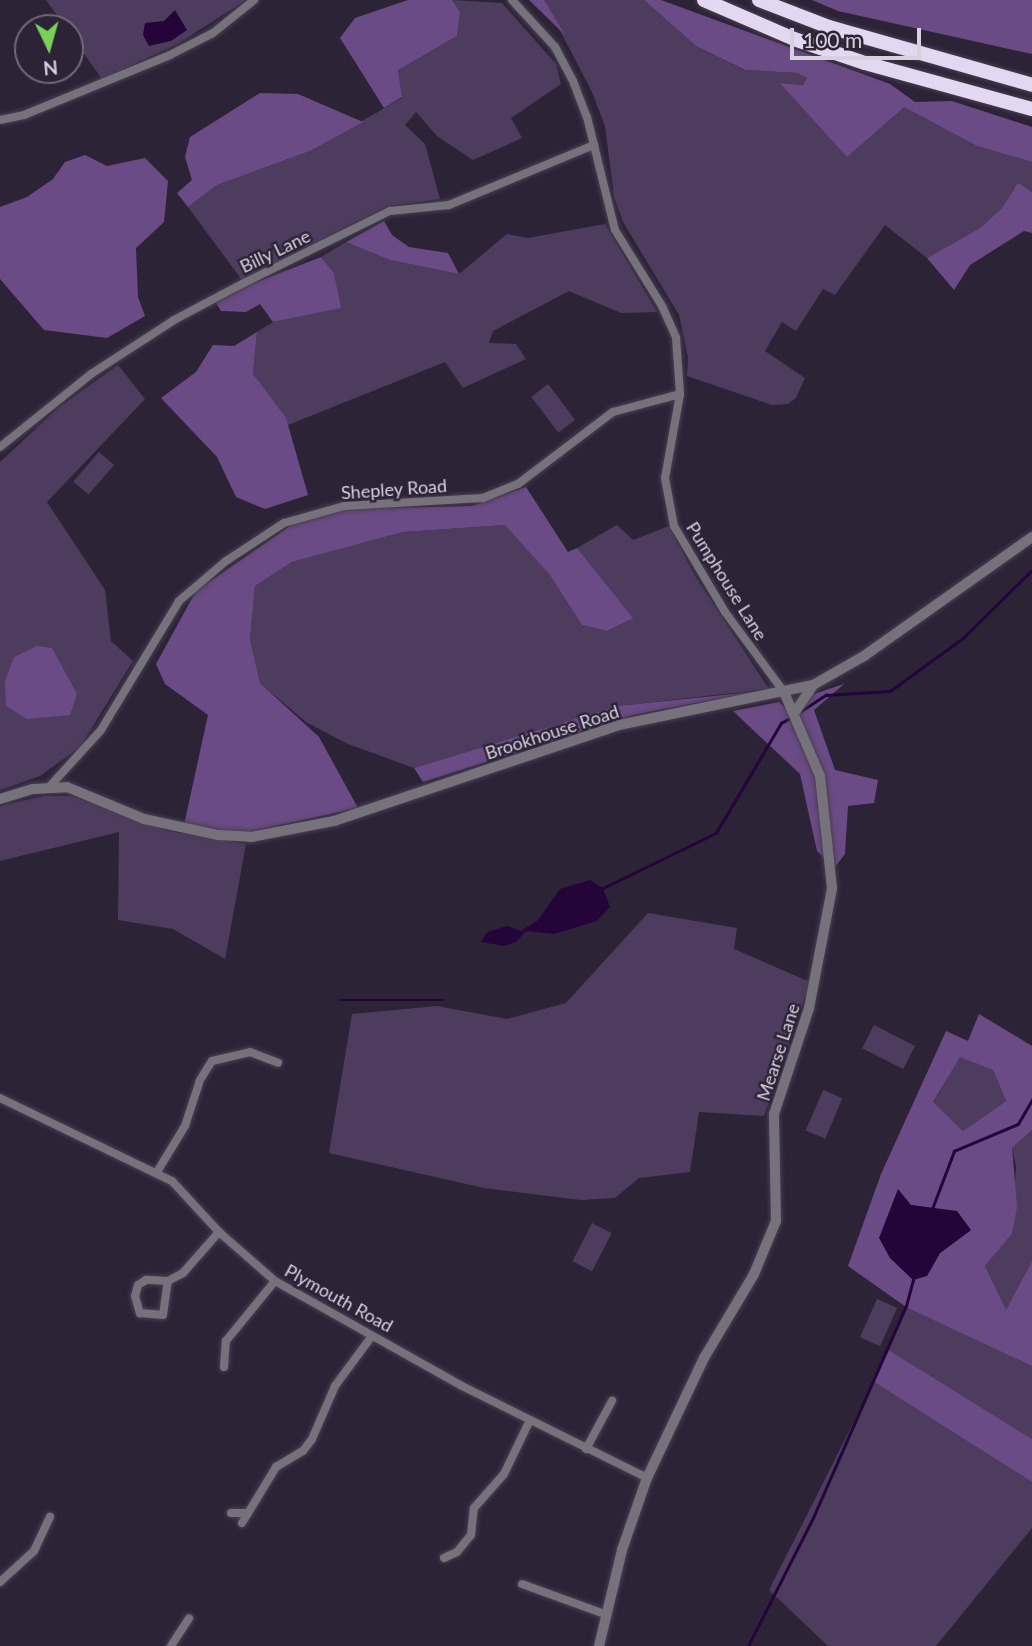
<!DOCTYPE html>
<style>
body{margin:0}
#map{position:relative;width:1032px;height:1646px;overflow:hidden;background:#2d2337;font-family:Lato,sans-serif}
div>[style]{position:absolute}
.green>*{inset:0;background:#4e3c5e;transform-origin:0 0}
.forest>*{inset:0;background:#6b4b85}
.water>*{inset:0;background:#25043a}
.stream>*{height:2.5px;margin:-1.25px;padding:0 1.25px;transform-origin:1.25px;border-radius:1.25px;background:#25043a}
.roads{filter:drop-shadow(0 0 2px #483f52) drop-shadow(0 0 2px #483f52)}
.minor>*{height:8px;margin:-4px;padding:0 4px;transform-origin:4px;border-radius:4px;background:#76717b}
.tertiary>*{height:10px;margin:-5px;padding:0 5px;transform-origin:5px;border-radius:5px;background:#76717b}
.motorway>*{height:14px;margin:-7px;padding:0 7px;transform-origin:7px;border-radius:7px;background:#e4d7f2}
span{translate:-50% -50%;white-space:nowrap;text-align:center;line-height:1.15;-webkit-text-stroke:5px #2d2337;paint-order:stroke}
.street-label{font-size:18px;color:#d7d0dd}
.north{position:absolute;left:14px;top:14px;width:70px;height:70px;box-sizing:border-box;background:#2d2337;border:2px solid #716879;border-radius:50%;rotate:175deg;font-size:19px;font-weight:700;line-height:28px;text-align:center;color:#d7d0dd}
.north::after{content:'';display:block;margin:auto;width:24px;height:32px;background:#79d157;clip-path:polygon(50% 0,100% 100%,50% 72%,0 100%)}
.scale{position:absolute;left:790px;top:28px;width:131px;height:32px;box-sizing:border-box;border:4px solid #d7d0dd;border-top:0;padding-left:9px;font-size:21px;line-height:24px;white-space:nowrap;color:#d7d0dd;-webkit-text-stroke:5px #2d2337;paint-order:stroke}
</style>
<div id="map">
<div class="green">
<i style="clip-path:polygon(46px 0,246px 0,179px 43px,102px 79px)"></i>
<i style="clip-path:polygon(452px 0,502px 3px,556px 64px,561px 84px,511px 118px,522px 138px,473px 160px,437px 136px,416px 112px,405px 125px,425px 144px,440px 199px,388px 206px,242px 280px,188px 207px,217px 185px,310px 151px,402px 98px,398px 70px,457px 36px,460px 12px)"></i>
<i style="clip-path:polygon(544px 0,644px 0,696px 46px,744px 70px,799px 73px,807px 78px,803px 85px,781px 83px,904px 107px,977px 146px,1032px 162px,1032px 192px,1018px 184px,1002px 208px,980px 228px,927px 258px,885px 225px,835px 295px,823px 289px,796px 331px,782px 322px,765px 351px,805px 378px,796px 398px,788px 404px,772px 405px,687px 376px,688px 357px,679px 315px,623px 222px,614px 197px,605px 126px,592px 92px)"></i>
<i style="clip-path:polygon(605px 224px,657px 312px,621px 313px,569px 291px,493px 331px,489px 343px,516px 344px,526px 359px,463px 388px,445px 362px,288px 425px,253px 374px,257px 332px,273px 322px,340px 308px,334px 273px,321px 257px,346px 242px,390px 260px,459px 274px,507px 234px,528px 238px)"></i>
<i style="clip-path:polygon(118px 365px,145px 399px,47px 502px,105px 590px,111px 641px,133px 661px,80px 747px,40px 776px,0 790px,0 462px,58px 408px)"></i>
<i style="left:548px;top:384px;width:45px;height:21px;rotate:53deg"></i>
<i style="left:99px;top:452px;width:20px;height:39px;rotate:41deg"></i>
<i style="clip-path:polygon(506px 525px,549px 574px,582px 625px,607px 631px,632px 618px,577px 548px,617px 525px,633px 540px,669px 526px,695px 576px,769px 689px,617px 706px,414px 768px,348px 744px,306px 722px,260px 683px,250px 639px,255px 586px,292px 562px,403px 532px)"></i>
<i style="clip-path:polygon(44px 796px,72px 796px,168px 831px,246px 844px,225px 959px,173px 929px,118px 920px,119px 832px,0 861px,0 806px)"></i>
<i style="clip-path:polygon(648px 913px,737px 928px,734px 949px,810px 982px,764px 1116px,699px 1112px,690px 1172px,639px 1178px,615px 1198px,581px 1200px,484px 1188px,329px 1153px,352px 1014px,437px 1006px,507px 1019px,566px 1003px)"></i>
<i style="left:874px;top:1025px;width:46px;height:26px;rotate:27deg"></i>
<i style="clip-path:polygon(960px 1056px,993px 1070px,1006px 1101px,963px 1131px,933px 1103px)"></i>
<i style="left:823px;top:1090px;width:21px;height:44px;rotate:23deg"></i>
<i style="clip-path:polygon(1032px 1130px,1032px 1261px,1006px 1311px,985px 1266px,1012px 1234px,1016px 1166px,1012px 1148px)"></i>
<i style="left:592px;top:1223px;width:22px;height:43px;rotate:27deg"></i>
<i style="left:877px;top:1299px;width:22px;height:42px;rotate:24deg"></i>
<i style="clip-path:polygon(906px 1306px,1032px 1366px,1032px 1439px,887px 1349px)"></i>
<i style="clip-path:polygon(874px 1382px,1032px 1482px,1032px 1528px,936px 1646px,828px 1646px,769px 1590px)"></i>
</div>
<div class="forest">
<i style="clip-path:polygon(408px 0,452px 0,460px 12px,457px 36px,398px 70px,402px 97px,384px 108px,340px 38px,355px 18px)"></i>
<i style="clip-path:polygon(529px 0,544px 0,565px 35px)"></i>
<i style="clip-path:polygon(644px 0,661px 0,890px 84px,915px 102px,952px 101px,1032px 127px,1032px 162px,977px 146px,904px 107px,847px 157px,780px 83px,803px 85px,807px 78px,798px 73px,745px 70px,696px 46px)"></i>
<i style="clip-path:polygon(812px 0,1032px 0,1032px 54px,838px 11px)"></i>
<i style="clip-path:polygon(260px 93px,298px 94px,363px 122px,310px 151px,217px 185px,188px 207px,177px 193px,192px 180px,185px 157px,190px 137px)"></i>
<i style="clip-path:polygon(85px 155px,107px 166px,145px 158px,168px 181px,164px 222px,136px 248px,138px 297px,145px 316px,107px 338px,44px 330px,0 279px,0 207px,27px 197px,53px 179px,65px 162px)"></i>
<i style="clip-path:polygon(1018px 183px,1032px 192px,1032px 233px,1024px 231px,970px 265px,954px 290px,927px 258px,980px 228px,1002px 208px)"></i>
<i style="clip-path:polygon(384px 221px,392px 235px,409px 247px,448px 253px,459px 274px,390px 260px,346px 242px)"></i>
<i style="clip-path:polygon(321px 257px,334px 273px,341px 308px,273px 322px,260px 304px,246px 312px,221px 311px,216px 303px,246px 286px)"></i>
<i style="clip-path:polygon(257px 332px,253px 374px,286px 418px,308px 495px,265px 509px,236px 497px,217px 457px,161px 398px,196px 372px,213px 345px,234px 346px)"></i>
<i style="clip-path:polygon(526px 487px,568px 552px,577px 548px,633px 618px,607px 631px,582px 625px,549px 574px,505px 525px,403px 532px,292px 562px,255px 586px,250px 639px,260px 683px,319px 737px,358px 808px,242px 833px,184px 825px,208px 715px,165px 684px,156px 664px,196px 591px,293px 524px,345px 509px,472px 506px)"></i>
<i style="clip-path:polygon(37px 646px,52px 648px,77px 694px,70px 715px,27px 719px,6px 706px,5px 681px,14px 657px)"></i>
<i style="clip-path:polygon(844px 684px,814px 710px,835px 770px,878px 780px,874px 803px,848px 806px,845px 854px,835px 867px,817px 851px,800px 774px,733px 711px,779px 702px,791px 714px,814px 694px)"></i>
<i style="clip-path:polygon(753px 692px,633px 715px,423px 782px,414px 768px,617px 706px)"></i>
<i style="clip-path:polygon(evenodd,979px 1014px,1032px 1046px,1032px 1130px,1012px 1148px,1017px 1207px,1012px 1234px,985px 1266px,1006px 1310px,1032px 1261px,1032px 1366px,906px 1307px,848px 1266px,881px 1174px,946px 1031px,968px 1041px,979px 1014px,960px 1057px,993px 1070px,1006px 1101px,963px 1131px,933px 1102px,960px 1057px,979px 1014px,910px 1205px,932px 1208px,971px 1230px,940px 1253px,927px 1276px,910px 1205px)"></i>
<i style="clip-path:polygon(887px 1349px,1032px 1439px,1032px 1482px,874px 1382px)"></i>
</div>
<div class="water">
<i style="clip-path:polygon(175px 10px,187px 30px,171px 41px,149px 46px,143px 35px,145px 23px,164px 21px)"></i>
<i style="clip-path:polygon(590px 880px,603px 888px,610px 907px,597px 921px,554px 934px,526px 931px,516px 942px,504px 946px,481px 942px,487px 932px,507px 926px,521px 931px,537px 921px,560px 889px)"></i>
<i style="clip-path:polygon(898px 1189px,911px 1205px,957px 1211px,971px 1230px,940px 1253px,927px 1276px,913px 1280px,890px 1258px,879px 1238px)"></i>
</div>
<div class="stream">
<i style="left:801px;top:711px;width:30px;rotate:-33deg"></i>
<i style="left:826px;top:695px;width:64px;rotate:-3.6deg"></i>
<i style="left:890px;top:691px;width:90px;rotate:-36deg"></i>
<i style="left:963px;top:638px;width:95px;rotate:-44.6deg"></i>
<i style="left:603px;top:888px;width:126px;rotate:-26deg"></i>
<i style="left:716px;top:833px;width:128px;rotate:-59.4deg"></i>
<i style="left:781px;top:723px;width:10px;rotate:-29deg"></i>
<i style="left:340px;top:1000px;width:103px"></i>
<i style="left:932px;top:1209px;width:62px;rotate:-69.2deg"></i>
<i style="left:954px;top:1151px;width:69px;rotate:-22.9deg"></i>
<i style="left:1018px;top:1124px;width:28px;rotate:-60deg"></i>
<i style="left:748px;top:1646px;width:141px;rotate:-63.1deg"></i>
<i style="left:812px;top:1520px;width:234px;rotate:-66.3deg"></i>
<i style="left:906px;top:1306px;width:28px;rotate:-75deg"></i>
</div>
<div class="roads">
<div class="minor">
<i style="left:512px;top:0;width:64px;rotate:47.5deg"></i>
<i style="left:555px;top:47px;width:38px;rotate:62deg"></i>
<i style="left:573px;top:81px;width:39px;rotate:69deg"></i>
<i style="left:587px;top:117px;width:116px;rotate:76.1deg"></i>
<i style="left:615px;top:230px;width:89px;rotate:58.3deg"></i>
<i style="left:662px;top:306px;width:35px;rotate:66deg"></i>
<i style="left:676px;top:338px;width:56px;rotate:85.9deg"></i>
<i style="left:680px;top:394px;width:85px;rotate:100.1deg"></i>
<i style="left:665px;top:478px;width:49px;rotate:79.4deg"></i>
<i style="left:674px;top:526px;width:100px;rotate:59.3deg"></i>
<i style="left:725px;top:612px;width:99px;rotate:53.6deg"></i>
<i style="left:0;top:120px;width:25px;rotate:-12deg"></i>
<i style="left:24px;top:115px;width:158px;rotate:-22.3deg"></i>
<i style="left:170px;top:55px;width:48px;rotate:-27.1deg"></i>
<i style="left:213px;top:33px;width:53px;rotate:-38.8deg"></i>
<i style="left:0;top:447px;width:117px;rotate:-38.7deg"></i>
<i style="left:91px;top:374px;width:99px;rotate:-33deg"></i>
<i style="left:174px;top:320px;width:79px;rotate:-27.9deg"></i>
<i style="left:244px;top:283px;width:163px;rotate:-26.3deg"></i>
<i style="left:390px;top:211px;width:59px;rotate:-5.8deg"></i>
<i style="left:449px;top:205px;width:157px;rotate:-22.5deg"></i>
<i style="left:51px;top:785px;width:74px;rotate:-47.7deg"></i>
<i style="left:101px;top:730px;width:151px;rotate:-58.8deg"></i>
<i style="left:179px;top:601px;width:62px;rotate:-40.4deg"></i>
<i style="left:226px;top:561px;width:69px;rotate:-33.2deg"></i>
<i style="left:284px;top:523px;width:62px;rotate:-15.8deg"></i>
<i style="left:344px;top:506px;width:139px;rotate:-3.3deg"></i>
<i style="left:483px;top:498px;width:38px;rotate:-22deg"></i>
<i style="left:518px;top:484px;width:119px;rotate:-37.2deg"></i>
<i style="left:613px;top:412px;width:69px;rotate:-15deg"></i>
<i style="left:0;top:1098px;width:191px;rotate:25.8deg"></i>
<i style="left:172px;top:1181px;width:69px;rotate:47.3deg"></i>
<i style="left:219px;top:1232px;width:74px;rotate:41.2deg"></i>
<i style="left:275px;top:1281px;width:214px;rotate:29.3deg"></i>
<i style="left:462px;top:1386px;width:207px;rotate:26.4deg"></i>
<i style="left:157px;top:1172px;width:54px;rotate:-58.7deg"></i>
<i style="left:185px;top:1126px;width:48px;rotate:-71.9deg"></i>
<i style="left:200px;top:1080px;width:22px;rotate:-58deg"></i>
<i style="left:212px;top:1061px;width:39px;rotate:-13deg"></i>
<i style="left:250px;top:1052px;width:30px;rotate:21deg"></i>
<i style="left:168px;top:1281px;width:22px;rotate:-177deg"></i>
<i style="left:146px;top:1280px;width:9px;rotate:148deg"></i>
<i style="left:138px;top:1285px;width:11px;rotate:105deg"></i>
<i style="left:135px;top:1296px;width:18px;rotate:74deg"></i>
<i style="left:140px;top:1313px;width:23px;rotate:5deg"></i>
<i style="left:163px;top:1315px;width:34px;rotate:-82deg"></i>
<i style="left:168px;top:1281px;width:17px;rotate:-28deg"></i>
<i style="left:183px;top:1273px;width:55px;rotate:-48.7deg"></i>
<i style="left:224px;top:1367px;width:26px;rotate:-86deg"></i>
<i style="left:226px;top:1341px;width:77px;rotate:-50.8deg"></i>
<i style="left:586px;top:1449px;width:55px;rotate:-61.6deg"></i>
<i style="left:231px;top:1513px;width:17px"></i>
<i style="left:242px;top:1523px;width:66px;rotate:-58.7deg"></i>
<i style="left:276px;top:1467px;width:31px;rotate:-31deg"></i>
<i style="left:303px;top:1451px;width:15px;rotate:-53deg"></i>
<i style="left:312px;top:1439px;width:58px;rotate:-66.5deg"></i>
<i style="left:335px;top:1386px;width:62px;rotate:-53.5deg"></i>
<i style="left:444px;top:1558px;width:14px;rotate:-25deg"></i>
<i style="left:457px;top:1552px;width:22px;rotate:-51deg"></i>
<i style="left:471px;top:1535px;width:27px;rotate:-84deg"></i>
<i style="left:474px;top:1508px;width:45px;rotate:-48.6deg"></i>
<i style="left:504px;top:1474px;width:60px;rotate:-64.3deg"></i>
<i style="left:0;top:1582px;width:46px;rotate:-42.4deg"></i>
<i style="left:34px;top:1551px;width:38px;rotate:-65deg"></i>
<i style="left:522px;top:1584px;width:90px;rotate:20deg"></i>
<i style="left:171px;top:1646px;width:33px;rotate:-57deg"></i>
</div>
<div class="tertiary">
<i style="left:795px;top:712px;width:32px;rotate:-56deg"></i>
<i style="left:0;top:799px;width:34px;rotate:-17deg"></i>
<i style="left:33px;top:789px;width:34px;rotate:-3deg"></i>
<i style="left:67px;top:787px;width:83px;rotate:22.6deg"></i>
<i style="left:144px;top:819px;width:76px;rotate:12.2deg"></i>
<i style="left:218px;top:835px;width:33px;rotate:3deg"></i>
<i style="left:251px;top:837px;width:85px;rotate:-10.9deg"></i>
<i style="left:334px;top:821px;width:301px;rotate:-18.6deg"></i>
<i style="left:619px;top:725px;width:198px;rotate:-11.7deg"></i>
<i style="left:813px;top:685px;width:59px;rotate:-29.6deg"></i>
<i style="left:864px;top:656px;width:206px;rotate:-35.3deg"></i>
<i style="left:599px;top:1646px;width:99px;rotate:-76.5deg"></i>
<i style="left:622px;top:1550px;width:76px;rotate:-70.9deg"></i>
<i style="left:647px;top:1478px;width:133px;rotate:-64.6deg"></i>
<i style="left:704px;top:1358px;width:98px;rotate:-59.2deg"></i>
<i style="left:754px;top:1274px;width:57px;rotate:-67.5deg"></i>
<i style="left:776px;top:1221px;width:107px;rotate:-91.1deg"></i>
<i style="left:774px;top:1114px;width:112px;rotate:-71.7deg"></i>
<i style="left:809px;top:1008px;width:122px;rotate:-79.1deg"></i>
<i style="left:832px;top:888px;width:113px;rotate:-96.1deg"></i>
<i style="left:820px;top:776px;width:91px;rotate:-113.2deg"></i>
</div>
<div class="motorway">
<i style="left:704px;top:0;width:98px;rotate:23.4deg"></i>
<i style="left:794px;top:39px;width:75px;rotate:18.7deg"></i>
<i style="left:865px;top:63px;width:173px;rotate:15.4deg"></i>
<i style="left:759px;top:0;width:75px;rotate:21.1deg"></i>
<i style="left:829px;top:27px;width:211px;rotate:15.9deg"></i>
</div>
</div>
<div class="street-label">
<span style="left:275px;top:251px;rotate:-26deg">Billy Lane</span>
<span style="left:394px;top:489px;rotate:-4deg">Shepley Road</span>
<span style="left:727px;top:581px;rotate:58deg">Pumphouse Lane</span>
<span style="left:552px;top:732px;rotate:-18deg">Brookhouse Road</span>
<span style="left:778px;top:1052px;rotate:-72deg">Mearse Lane</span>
<span style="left:339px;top:1298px;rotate:29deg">Plymouth Road</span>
</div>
<div class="north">N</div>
<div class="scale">100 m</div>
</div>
